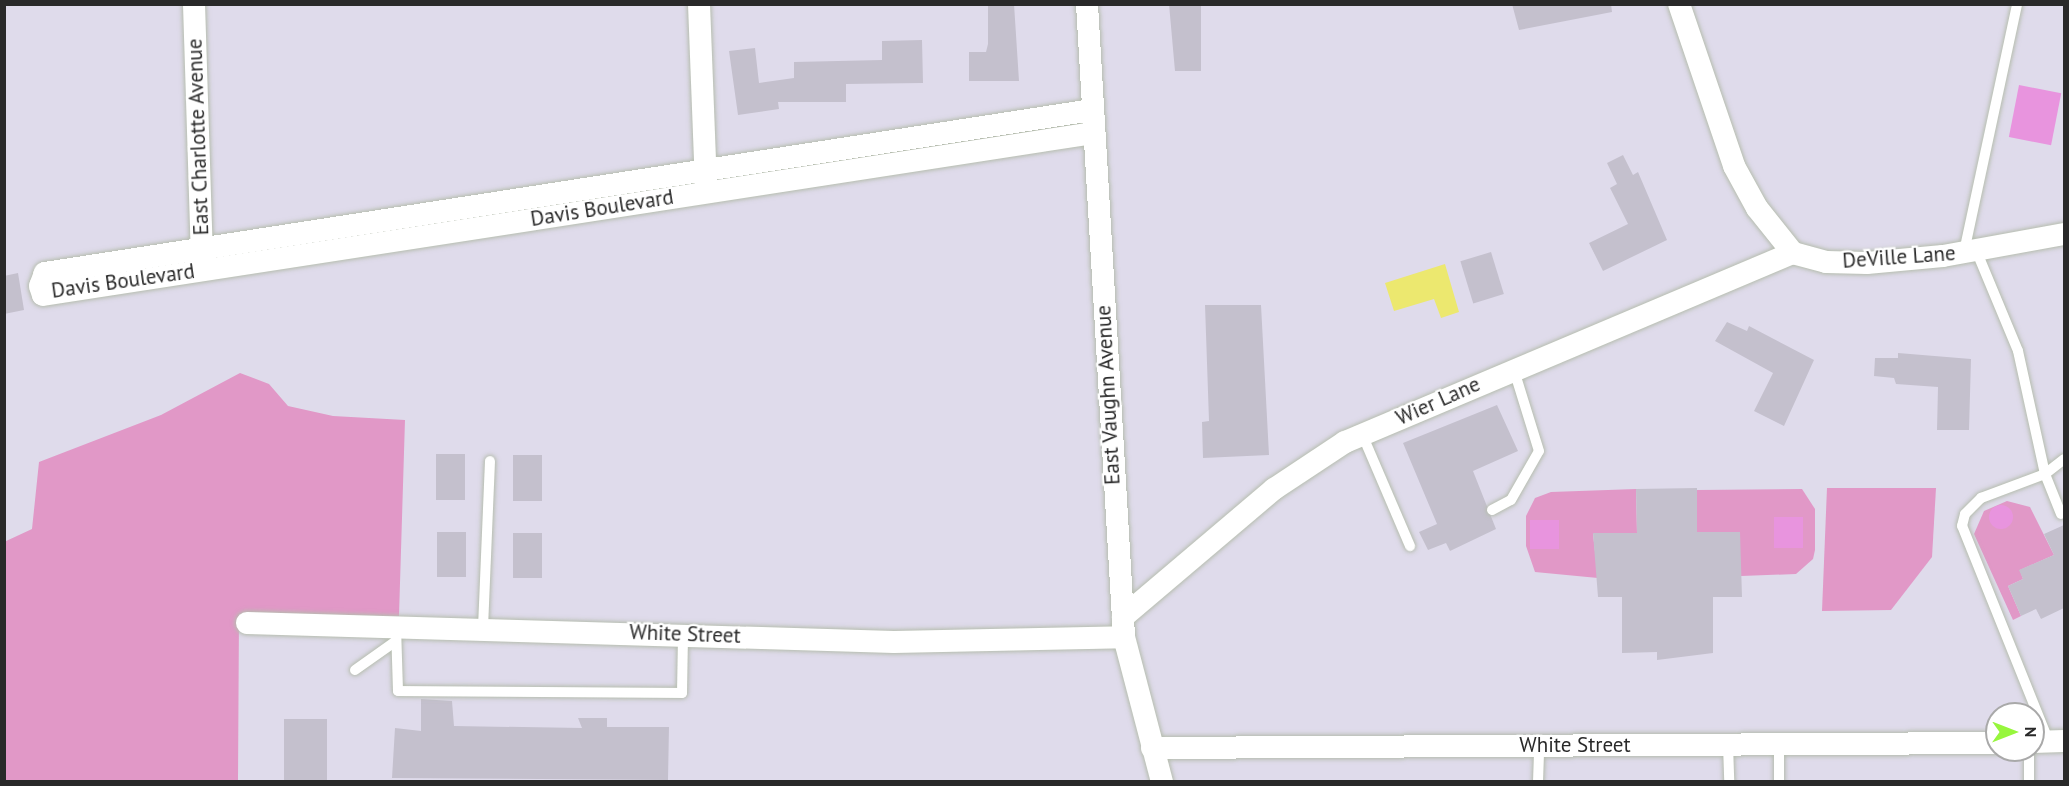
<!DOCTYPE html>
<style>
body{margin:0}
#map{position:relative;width:2069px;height:786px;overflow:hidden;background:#dfdbeb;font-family:"PT Sans",sans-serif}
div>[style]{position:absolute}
.green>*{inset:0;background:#e198c7}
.pitch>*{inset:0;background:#e894de;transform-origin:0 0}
.round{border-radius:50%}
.water>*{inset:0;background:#ece86f}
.building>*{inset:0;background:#c4c0cd;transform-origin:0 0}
.roads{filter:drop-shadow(0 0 2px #b6bdaf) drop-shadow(0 0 2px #b6bdaf)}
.service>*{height:10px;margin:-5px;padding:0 5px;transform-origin:5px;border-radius:5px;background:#fff}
.minor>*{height:22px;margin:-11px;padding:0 11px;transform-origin:11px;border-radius:11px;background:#fff}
span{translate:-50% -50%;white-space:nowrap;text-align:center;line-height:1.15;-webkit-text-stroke:4.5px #fff;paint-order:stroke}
.street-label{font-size:21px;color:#292929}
.frame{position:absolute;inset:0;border:6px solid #292929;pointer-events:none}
.north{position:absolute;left:1985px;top:702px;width:60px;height:60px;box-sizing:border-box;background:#fff;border:2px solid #a9a9a9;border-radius:50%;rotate:90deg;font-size:16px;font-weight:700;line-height:24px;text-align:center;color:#292929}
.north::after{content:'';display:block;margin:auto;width:21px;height:27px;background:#97f63d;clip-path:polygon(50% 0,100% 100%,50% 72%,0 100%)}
</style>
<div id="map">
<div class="green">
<i style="clip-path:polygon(240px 373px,269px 384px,288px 406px,333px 416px,405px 420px,399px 616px,239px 614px,238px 781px,5px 781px,4px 542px,32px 529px,39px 462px,161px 415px)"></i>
<i style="clip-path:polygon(1827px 488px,1936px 488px,1932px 557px,1891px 610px,1822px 611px)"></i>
<i style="clip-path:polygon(1636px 489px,1637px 533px,1593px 534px,1598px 578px,1535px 572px,1526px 546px,1526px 516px,1535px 498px,1551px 492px)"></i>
<i style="clip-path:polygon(1802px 489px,1815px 509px,1815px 550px,1813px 559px,1796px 574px,1741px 576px,1697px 532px,1697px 490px)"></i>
<i style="clip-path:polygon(2007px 501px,2030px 507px,2054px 555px,2020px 570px,2023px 579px,2008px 586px,2021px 616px,2013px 620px,1974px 534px,1984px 511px)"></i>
</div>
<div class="pitch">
<i style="left:2019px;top:85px;width:43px;height:53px;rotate:11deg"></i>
<i class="round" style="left:1989px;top:505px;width:24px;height:24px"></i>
<i style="left:1774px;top:517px;width:29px;height:31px"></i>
<i style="left:1530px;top:520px;width:29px;height:29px"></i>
</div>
<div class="water">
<i style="clip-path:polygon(1445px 264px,1459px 312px,1441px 318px,1434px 299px,1394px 311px,1385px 283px)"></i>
</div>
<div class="building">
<i style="clip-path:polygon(988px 4px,1014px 4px,1019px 81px,969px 81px,969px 52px,986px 52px,988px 44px)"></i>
<i style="clip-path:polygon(1169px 4px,1201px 4px,1201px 71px,1175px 71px)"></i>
<i style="clip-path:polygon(1512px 4px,1611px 4px,1612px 12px,1519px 30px)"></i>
<i style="clip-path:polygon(922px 40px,923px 83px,846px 84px,846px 102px,778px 102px,779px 109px,738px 115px,729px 51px,755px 48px,759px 83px,794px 78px,794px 62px,882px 60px,882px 41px)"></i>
<i style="clip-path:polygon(1623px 155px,1633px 175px,1638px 172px,1667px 240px,1603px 271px,1589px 243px,1628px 224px,1610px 188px,1617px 184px,1607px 163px)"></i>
<i style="left:1491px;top:252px;width:44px;height:32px;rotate:73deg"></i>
<i style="clip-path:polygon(18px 273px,24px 310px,4px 314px,4px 276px)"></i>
<i style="clip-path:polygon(1205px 305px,1261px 305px,1269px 455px,1203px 458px,1202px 422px,1209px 421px)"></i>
<i style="clip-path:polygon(1727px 322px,1747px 331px,1749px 326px,1814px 360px,1784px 426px,1754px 411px,1773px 373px,1715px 341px)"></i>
<i style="clip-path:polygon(1898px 353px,1971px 359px,1969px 430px,1937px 430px,1938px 387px,1896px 384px,1894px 378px,1874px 376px,1875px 358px,1898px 358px)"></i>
<i style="clip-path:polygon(1497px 405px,1518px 451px,1473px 471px,1496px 529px,1450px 551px,1446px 543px,1428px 550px,1419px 532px,1437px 524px,1403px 443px)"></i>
<i style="left:436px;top:454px;width:29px;height:46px"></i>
<i style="left:513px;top:455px;width:29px;height:46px"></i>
<i style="clip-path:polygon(1697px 488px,1697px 532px,1740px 532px,1742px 597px,1713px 597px,1713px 653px,1657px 660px,1657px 652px,1622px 653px,1622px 597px,1598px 597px,1593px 533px,1637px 533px,1636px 489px)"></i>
<i style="clip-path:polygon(2064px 525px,2064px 608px,2041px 619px,2036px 609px,2021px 616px,2008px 586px,2023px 579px,2019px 570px,2054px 555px,2044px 534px)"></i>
<i style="left:437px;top:532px;width:29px;height:45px"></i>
<i style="left:513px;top:533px;width:29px;height:45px"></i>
<i style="clip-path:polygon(421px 699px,452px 701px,454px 726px,582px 728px,578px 718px,607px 718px,607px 727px,669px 727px,668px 780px,392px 778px,395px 728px,421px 731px)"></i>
<i style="left:284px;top:719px;width:43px;height:63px"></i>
</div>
<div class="roads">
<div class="service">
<i style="left:1976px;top:250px;width:109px;rotate:67.4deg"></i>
<i style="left:2018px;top:351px;width:126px;rotate:77.6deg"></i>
<i style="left:2045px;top:474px;width:43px;rotate:68.2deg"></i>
<i style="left:1964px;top:252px;width:254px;rotate:-77.9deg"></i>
<i style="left:1362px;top:434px;width:122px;rotate:66.8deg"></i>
<i style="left:1492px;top:510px;width:21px;rotate:-28deg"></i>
<i style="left:1511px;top:500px;width:56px;rotate:-60.3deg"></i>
<i style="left:1539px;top:451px;width:85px;rotate:-107.2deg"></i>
<i style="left:396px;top:627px;width:64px;rotate:88.2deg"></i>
<i style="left:398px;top:691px;width:284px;rotate:0.4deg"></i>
<i style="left:682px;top:693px;width:58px;rotate:-89deg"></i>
<i style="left:483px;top:628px;width:167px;rotate:-87.6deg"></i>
<i style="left:355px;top:670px;width:50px;rotate:-35.3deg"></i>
<i style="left:2049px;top:742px;width:233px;rotate:-111.9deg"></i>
<i style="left:1962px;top:526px;width:12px;rotate:-76deg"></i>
<i style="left:1965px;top:514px;width:23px;rotate:-45deg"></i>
<i style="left:1981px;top:498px;width:68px;rotate:-20.6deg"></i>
<i style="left:2045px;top:474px;width:24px;rotate:-38deg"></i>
<i style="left:1728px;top:745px;width:37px;rotate:88deg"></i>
<i style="left:1779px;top:745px;width:37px;rotate:90deg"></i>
<i style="left:2029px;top:750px;width:32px;rotate:90deg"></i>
<i style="left:1538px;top:782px;width:37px;rotate:-88deg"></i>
</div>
<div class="minor">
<i style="left:194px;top:4px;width:260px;rotate:88.2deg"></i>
<i style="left:699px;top:4px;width:182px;rotate:87.8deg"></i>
<i style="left:1087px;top:4px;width:634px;rotate:86.65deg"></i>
<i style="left:1124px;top:637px;width:150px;rotate:75.3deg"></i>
<i style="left:1679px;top:4px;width:171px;rotate:71.2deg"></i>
<i style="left:1734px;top:166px;width:48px;rotate:61.3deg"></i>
<i style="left:1757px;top:208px;width:58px;rotate:51.3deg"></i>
<i style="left:1793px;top:253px;width:34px;rotate:15deg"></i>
<i style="left:1826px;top:262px;width:41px;rotate:1.4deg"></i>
<i style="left:1867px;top:263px;width:76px;rotate:-5.3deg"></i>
<i style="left:1943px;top:256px;width:123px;rotate:-10.3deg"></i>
<i style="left:1092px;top:110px;width:1060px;rotate:171.15deg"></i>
<i style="left:45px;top:273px;width:14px;rotate:111deg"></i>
<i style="left:40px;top:286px;width:9px;rotate:72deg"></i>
<i style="left:43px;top:295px;width:1062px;rotate:-8.77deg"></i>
<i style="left:1123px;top:617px;width:198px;rotate:-40.3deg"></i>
<i style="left:1274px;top:489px;width:85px;rotate:-33.5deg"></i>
<i style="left:1345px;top:442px;width:486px;rotate:-22.9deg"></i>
<i style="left:247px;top:623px;width:647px;rotate:1.68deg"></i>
<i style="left:894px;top:642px;width:230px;rotate:-1.2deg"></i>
<i style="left:2033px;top:742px;width:31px;rotate:-2deg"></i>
<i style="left:1152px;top:748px;width:845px;rotate:-0.34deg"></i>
</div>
</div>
<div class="street-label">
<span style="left:198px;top:137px;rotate:-92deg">East Charlotte Avenue</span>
<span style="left:602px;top:208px;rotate:-9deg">Davis Boulevard</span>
<span style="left:1899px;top:257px;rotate:-4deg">DeVille Lane</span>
<span style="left:123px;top:281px;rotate:-8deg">Davis Boulevard</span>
<span style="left:1108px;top:395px;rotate:-93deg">East Vaughn Avenue</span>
<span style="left:1438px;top:401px;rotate:-24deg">Wier Lane</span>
<span style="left:685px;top:634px;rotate:2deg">White Street</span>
<span style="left:1575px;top:745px">White Street</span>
</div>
<div class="frame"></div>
<div class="north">N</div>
</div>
